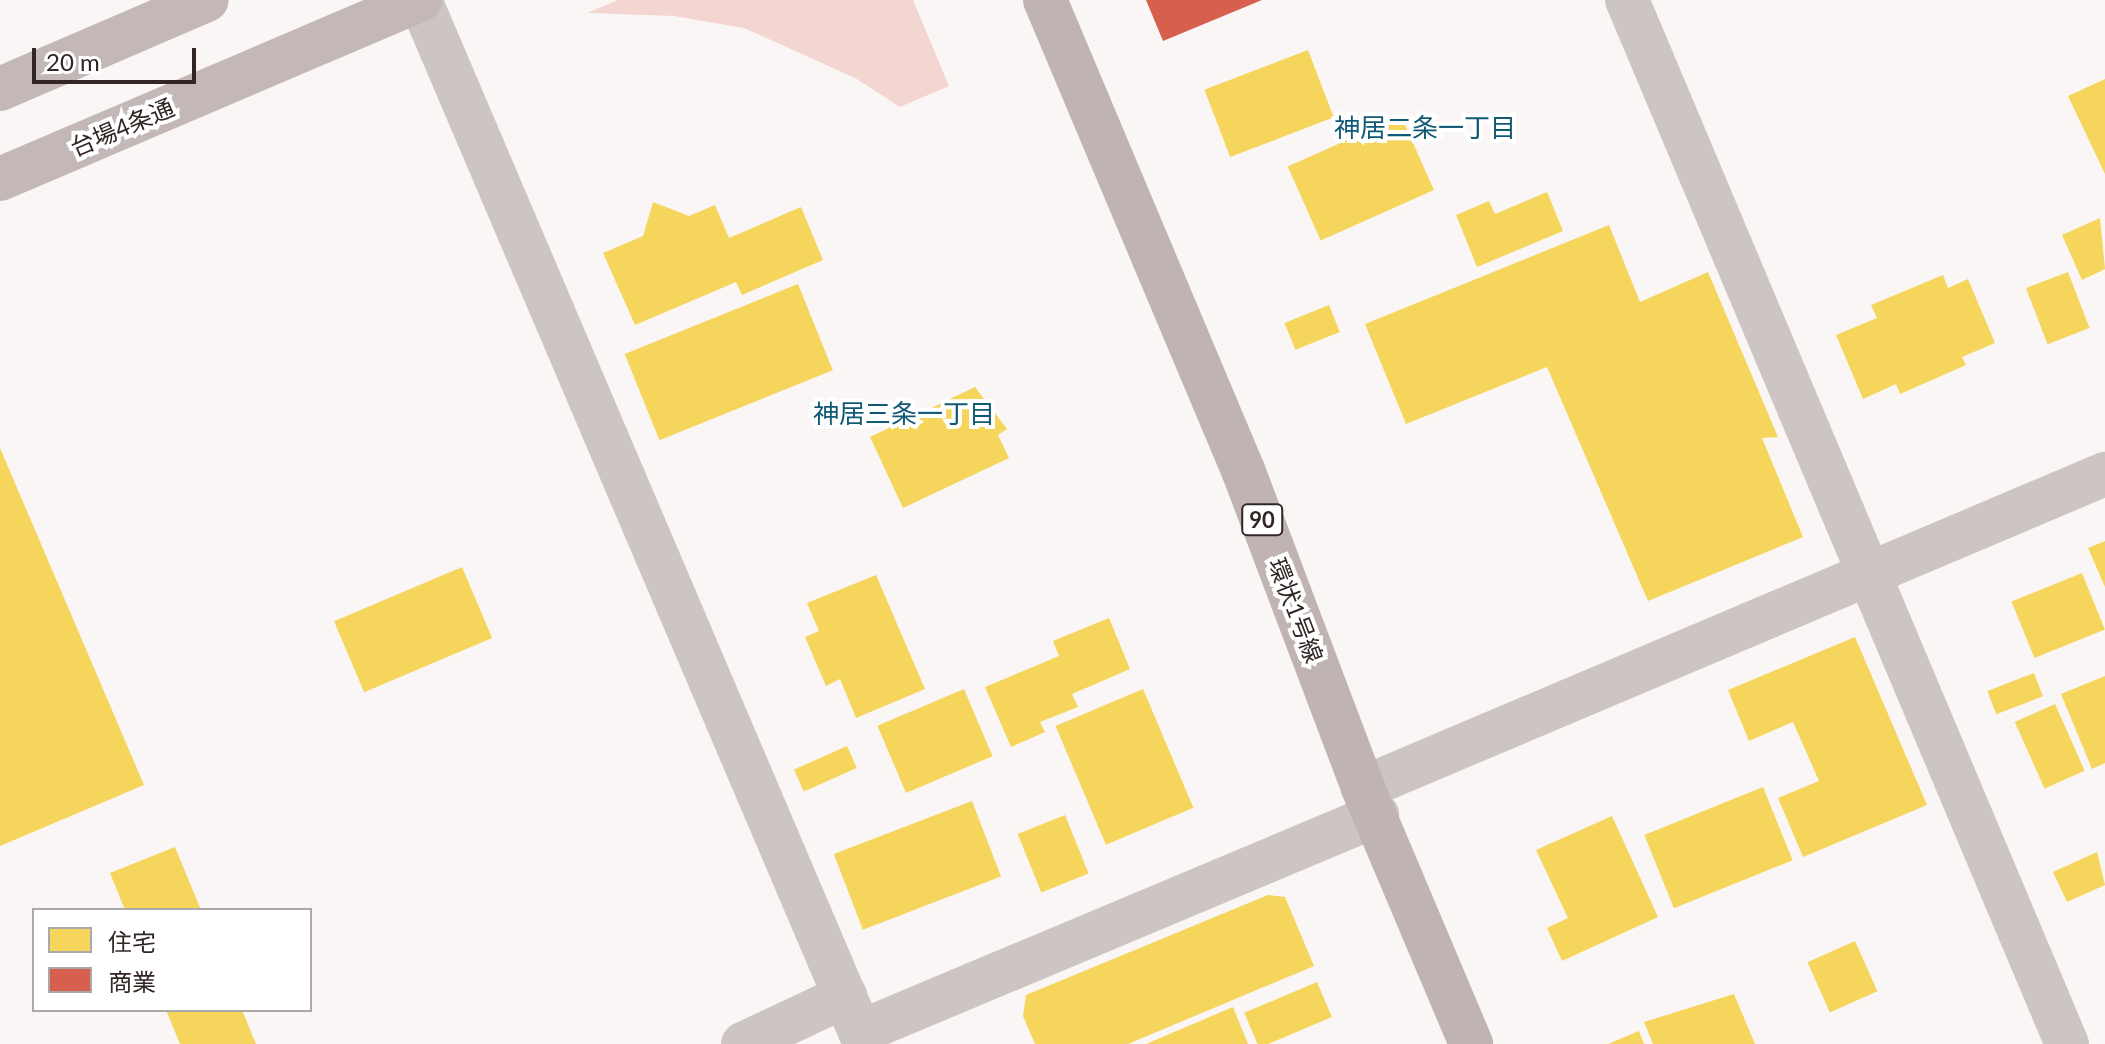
<!DOCTYPE html>
<meta charset="utf-8">
<style>
body{margin:0}
#map{position:relative;width:2105px;height:1044px;overflow:hidden;background:#fbf6f6;font-family:Lato,"Noto Sans JP",sans-serif}
div>[style]{position:absolute}
.green>*{inset:0;background:#f3d6d2}
.homes>*{inset:0;background:#f6d55c;transform-origin:0 0}
.shops>*{inset:0;background:#d6604d}
.street>*{height:44px;margin:-22px;padding:0 22px;transform-origin:22px;border-radius:22px;background:#cdc5c4}
.primary>*{height:44px;margin:-22px;padding:0 22px;transform-origin:22px;border-radius:22px;background:#bfb4b2}
.highway>*{height:44px;margin:-22px;padding:0 22px;transform-origin:22px;border-radius:22px;background:#c3b8b7}
span{translate:-50% -50%;white-space:nowrap;text-align:center;line-height:1.15;-webkit-text-stroke:8px #fff;paint-order:stroke}
.shield-label span{padding:2px 6px;background:#fff;border:2px solid;border-radius:6px;-webkit-text-stroke-width:0}
.shield-label{font-size:22px;color:#322625;font-weight:700}
.street-label{font-size:24px;color:#322625}
.neighbourhood-label{font-size:26px;color:#115a75}
.legend{position:absolute;left:32px;top:908px;width:280px;height:104px;box-sizing:border-box;background:#fff;border:2px solid #ada8a8;margin:0;padding:10px 14px;list-style:none;font-size:24px;color:#322625}
.legend li{display:flex;align-items:center;gap:16px;height:40px}
.legend b{width:40px;border:2px solid #ada8a8}
.scale{position:absolute;left:32px;top:48px;width:164px;height:36px;box-sizing:border-box;border:4px solid #322625;border-top:0;padding-left:10px;font-size:24px;line-height:28px;white-space:nowrap;color:#322625;-webkit-text-stroke:6px #fff;paint-order:stroke}
</style>
<div id="map">
<div class="green">
<i style="clip-path:polygon(618px 0,913px 0,949px 86px,900px 107px,855px 78px,744px 28px,674px 16px,587px 13px)"></i>
</div>
<div class="homes">
<i style="left:1308px;top:50px;width:72px;height:111px;rotate:69deg"></i>
<i style="clip-path:polygon(2105px 79px,2105px 174px,2068px 96px)"></i>
<i style="left:1401px;top:116px;width:81px;height:124px;rotate:66deg"></i>
<i style="clip-path:polygon(1547px 192px,1563px 231px,1477px 267px,1456px 215px,1489px 201px,1495px 214px)"></i>
<i style="clip-path:polygon(653px 202px,689px 216px,715px 205px,729px 238px,801px 207px,823px 260px,742px 295px,736px 282px,635px 325px,603px 253px,643px 236px)"></i>
<i style="clip-path:polygon(2100px 218px,2105px 269px,2082px 280px,2062px 235px)"></i>
<i style="clip-path:polygon(1609px 225px,1640px 302px,1708px 272px,1778px 437px,1762px 438px,1803px 537px,1648px 601px,1547px 367px,1406px 424px,1365px 324px)"></i>
<i style="left:2068px;top:272px;width:60px;height:45px;rotate:69deg"></i>
<i style="clip-path:polygon(1943px 275px,1948px 288px,1968px 279px,1995px 343px,1962px 357px,1966px 365px,1900px 394px,1896px 384px,1863px 399px,1836px 335px,1877px 318px,1871px 305px)"></i>
<i style="left:798px;top:284px;width:93px;height:187px;rotate:68deg"></i>
<i style="left:1329px;top:305px;width:29px;height:48px;rotate:68deg"></i>
<i style="clip-path:polygon(975px 387px,1007px 429px,998px 435px,1009px 458px,903px 508px,870px 437px)"></i>
<i style="clip-path:polygon(0 448px,144px 785px,0 846px)"></i>
<i style="clip-path:polygon(2105px 541px,2105px 587px,2088px 548px)"></i>
<i style="left:462px;top:567px;width:77px;height:139px;rotate:67deg"></i>
<i style="left:2082px;top:573px;width:61px;height:76px;rotate:68deg"></i>
<i style="clip-path:polygon(876px 575px,925px 689px,856px 718px,840px 679px,826px 686px,805px 637px,819px 631px,807px 603px)"></i>
<i style="clip-path:polygon(1109px 618px,1130px 669px,1072px 694px,1078px 707px,1040px 722px,1045px 732px,1011px 747px,985px 687px,1059px 656px,1053px 641px)"></i>
<i style="clip-path:polygon(1855px 637px,1927px 805px,1803px 857px,1778px 798px,1819px 781px,1793px 722px,1749px 741px,1728px 690px)"></i>
<i style="left:2034px;top:673px;width:25px;height:50px;rotate:69deg"></i>
<i style="clip-path:polygon(2105px 676px,2105px 763px,2092px 769px,2061px 694px)"></i>
<i style="left:964px;top:689px;width:73px;height:94px;rotate:67deg"></i>
<i style="left:1143px;top:689px;width:129px;height:95px;rotate:67deg"></i>
<i style="left:2055px;top:704px;width:73px;height:44px;rotate:66deg"></i>
<i style="left:847px;top:746px;width:24px;height:58px;rotate:66deg"></i>
<i style="left:1763px;top:787px;width:79px;height:128px;rotate:68deg"></i>
<i style="left:972px;top:801px;width:81px;height:148px;rotate:69deg"></i>
<i style="left:1065px;top:815px;width:63px;height:51px;rotate:68deg"></i>
<i style="clip-path:polygon(1612px 816px,1658px 917px,1562px 961px,1547px 928px,1568px 918px,1536px 850px)"></i>
<i style="clip-path:polygon(175px 847px,201px 910px,125px 910px,110px 873px)"></i>
<i style="clip-path:polygon(2097px 852px,2105px 885px,2067px 902px,2053px 872px)"></i>
<i style="clip-path:polygon(1268px 895px,1285px 897px,1314px 966px,1128px 1044px,1035px 1044px,1023px 1016px,1026px 995px)"></i>
<i style="left:1855px;top:941px;width:55px;height:52px;rotate:66deg"></i>
<i style="left:1317px;top:982px;width:38px;height:79px;rotate:67deg"></i>
<i style="clip-path:polygon(1734px 994px,1755px 1044px,1653px 1044px,1644px 1022px)"></i>
<i style="clip-path:polygon(1233px 1007px,1248px 1044px,1146px 1044px)"></i>
<i style="clip-path:polygon(166px 1010px,242px 1010px,256px 1044px,180px 1044px)"></i>
<i style="clip-path:polygon(1639px 1031px,1644px 1044px,1608px 1044px)"></i>
</div>
<div class="shops">
<i style="clip-path:polygon(1146px 0,1262px 0,1163px 41px)"></i>
</div>
<div class="street">
<i style="left:420px;top:0;width:1135px;rotate:66.91deg"></i>
<i style="left:1627px;top:0;width:1133px;rotate:67.15deg"></i>
<i style="left:1363px;top:788px;width:806px;rotate:-22.94deg"></i>
<i style="left:860px;top:1032px;width:561px;rotate:-22.77deg"></i>
<i style="left:743px;top:1044px;width:113px;rotate:-25.2deg"></i>
</div>
<div class="primary">
<i style="left:1045px;top:0;width:510px;rotate:67.16deg"></i>
<i style="left:1243px;top:470px;width:340px;rotate:69.3deg"></i>
<i style="left:1363px;top:788px;width:278px;rotate:67.1deg"></i>
</div>
<div class="highway">
<i style="left:0;top:89px;width:225px;rotate:-23.3deg"></i>
<i style="left:0;top:179px;width:457px;rotate:-23.1deg"></i>
</div>
<div class="shield-label">
<span style="left:1262px;top:520px">90</span>
</div>
<div class="street-label">
<span style="left:122px;top:127px;rotate:-23deg">台場4条通</span>
<span style="left:1296px;top:610px;rotate:69deg">環状1号線</span>
</div>
<div class="neighbourhood-label">
<span style="left:1425px;top:128px">神居二条一丁目</span>
<span style="left:904px;top:414px">神居三条一丁目</span>
</div>
<ul class="legend">
<li><b style="height:22px;background:#f6d55c"></b>住宅</li>
<li><b style="height:22px;background:#d6604d"></b>商業</li>
</ul>
<div class="scale">20 m</div>
</div>
